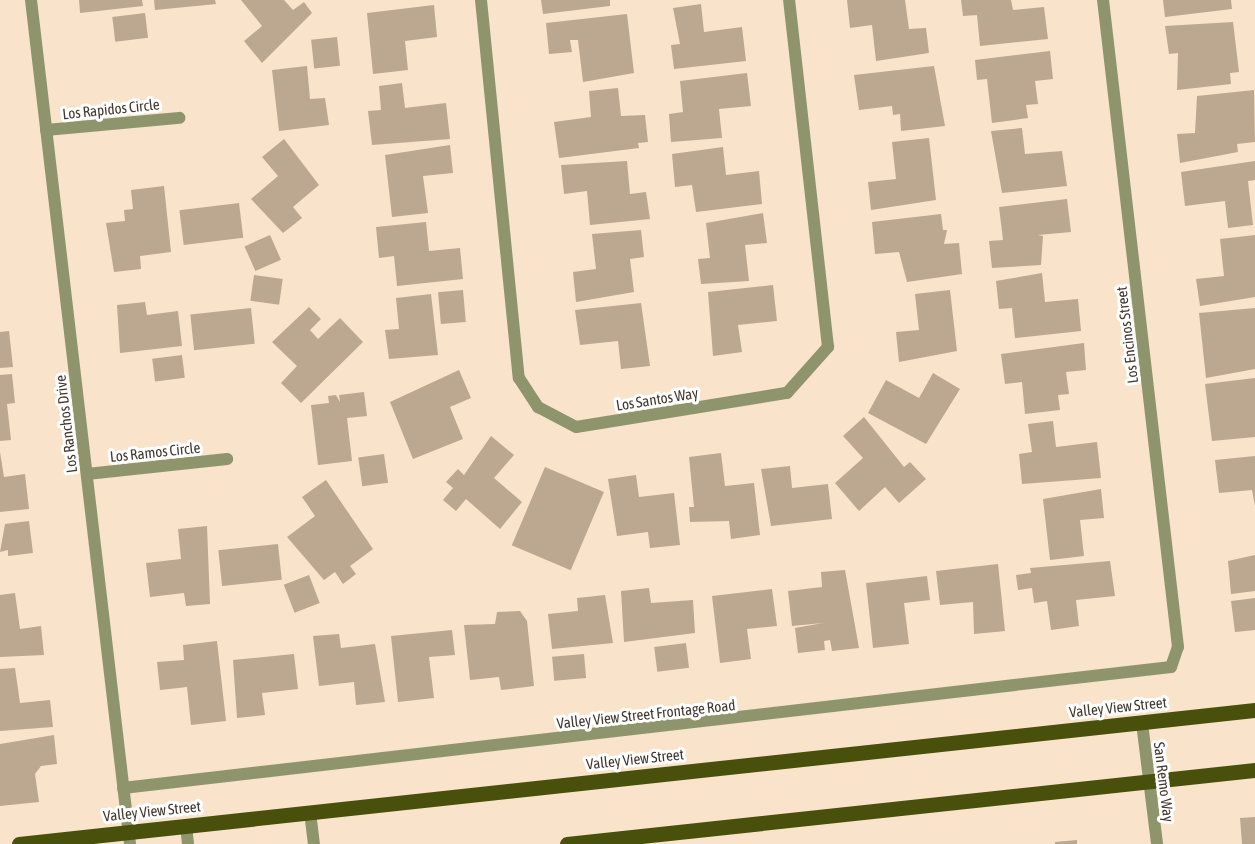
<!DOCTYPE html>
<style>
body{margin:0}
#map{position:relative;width:1255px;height:844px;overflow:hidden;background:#f9e3ca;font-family:"Asap Condensed",sans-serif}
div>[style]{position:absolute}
.building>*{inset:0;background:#bca790;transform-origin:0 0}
.service>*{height:12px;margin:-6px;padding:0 6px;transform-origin:6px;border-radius:6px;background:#8e956c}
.minor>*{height:12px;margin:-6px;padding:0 6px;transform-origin:6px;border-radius:6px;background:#8e956c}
.primary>*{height:15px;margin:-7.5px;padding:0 7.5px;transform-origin:7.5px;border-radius:7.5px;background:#49500b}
span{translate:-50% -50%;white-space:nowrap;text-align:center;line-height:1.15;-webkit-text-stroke:6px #fff;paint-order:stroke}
.street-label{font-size:15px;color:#40372e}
</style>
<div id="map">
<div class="building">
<i style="clip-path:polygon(79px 0,142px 0,143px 6px,80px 13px)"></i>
<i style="clip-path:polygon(154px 0,215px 0,216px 4px,155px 10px)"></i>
<i style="clip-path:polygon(241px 0,284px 0,293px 10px,304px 2px,312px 13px,262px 63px,244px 41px,262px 26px)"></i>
<i style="clip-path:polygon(541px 0,610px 0,610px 6px,543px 14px)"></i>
<i style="clip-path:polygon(847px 0,905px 0,909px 29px,926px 28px,929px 53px,876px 61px,872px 25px,850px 28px)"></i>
<i style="clip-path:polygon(961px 0,1011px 0,1013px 10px,1044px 7px,1048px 39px,980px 46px,977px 15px,963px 16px)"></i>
<i style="clip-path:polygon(1163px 0,1231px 0,1232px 9px,1165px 17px)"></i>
<i style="clip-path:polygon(701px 4px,704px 32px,742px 27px,746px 61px,674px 69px,671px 45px,680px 44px,673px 8px)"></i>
<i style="clip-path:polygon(434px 5px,437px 37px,405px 41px,408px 70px,373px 74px,367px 13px)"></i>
<i style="left:145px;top:13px;width:25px;height:33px;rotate:83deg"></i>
<i style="clip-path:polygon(627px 14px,634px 73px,583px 82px,578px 40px,570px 40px,572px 52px,549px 54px,546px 23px)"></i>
<i style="clip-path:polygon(1233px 22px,1239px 72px,1230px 73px,1231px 84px,1177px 90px,1178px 53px,1169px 54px,1165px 26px)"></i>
<i style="left:337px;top:37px;width:29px;height:26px;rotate:84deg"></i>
<i style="clip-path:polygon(1050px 51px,1053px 79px,1035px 81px,1038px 104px,1026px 105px,1028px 118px,992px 123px,987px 79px,977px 80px,975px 60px)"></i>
<i style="clip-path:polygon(307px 66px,310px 99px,325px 98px,329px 125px,279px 131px,272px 70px)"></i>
<i style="clip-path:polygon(934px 66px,945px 126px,901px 131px,900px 114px,893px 115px,892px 106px,859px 110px,854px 75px)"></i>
<i style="clip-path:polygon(747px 73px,751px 106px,719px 109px,722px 138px,671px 142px,669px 114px,683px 112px,680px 81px)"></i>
<i style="clip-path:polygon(402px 83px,405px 108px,446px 103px,450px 139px,372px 145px,368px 111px,381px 110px,379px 86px)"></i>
<i style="clip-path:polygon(618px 88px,621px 116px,645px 115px,648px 142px,638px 143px,639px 148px,559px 158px,554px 122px,591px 117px,589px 91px)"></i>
<i style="clip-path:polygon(1254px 90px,1255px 142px,1237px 144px,1238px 152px,1180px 163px,1177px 134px,1195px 133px,1197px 96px)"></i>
<i style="clip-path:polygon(1022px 128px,1025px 154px,1062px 151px,1067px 186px,1002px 193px,991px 131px)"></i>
<i style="clip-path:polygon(929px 138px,936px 200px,871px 210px,868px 182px,896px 179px,892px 142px)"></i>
<i style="clip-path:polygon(284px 139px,319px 185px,293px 207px,302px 218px,283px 233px,251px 199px,278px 176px,262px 157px)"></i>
<i style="clip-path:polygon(450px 145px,453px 173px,423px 176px,428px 213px,392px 217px,385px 155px)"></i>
<i style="clip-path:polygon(723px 147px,726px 175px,759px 171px,762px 204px,696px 212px,692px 185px,675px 187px,672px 154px)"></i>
<i style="clip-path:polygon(627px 161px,630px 194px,646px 192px,650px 219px,590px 225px,587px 191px,564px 194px,561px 165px)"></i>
<i style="clip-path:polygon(1255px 161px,1255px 180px,1248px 181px,1253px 225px,1228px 228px,1225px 201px,1185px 206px,1181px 172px)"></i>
<i style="clip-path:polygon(164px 186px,171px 252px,140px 256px,141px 269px,114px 272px,106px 223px,125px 221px,124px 210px,133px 209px,131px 190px)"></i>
<i style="clip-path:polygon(1067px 199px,1071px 232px,1038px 235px,1043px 236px,1041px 265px,992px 268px,989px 241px,1003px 240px,999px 207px)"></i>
<i style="left:239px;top:203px;width:35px;height:60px;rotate:83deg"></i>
<i style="clip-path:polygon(763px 213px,767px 243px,745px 245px,749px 281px,701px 284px,698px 259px,710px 258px,706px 223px)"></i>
<i style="clip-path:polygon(941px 214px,943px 230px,947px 230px,944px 244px,959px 243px,962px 274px,907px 282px,899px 252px,875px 254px,872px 222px)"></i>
<i style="clip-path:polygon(426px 222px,429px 251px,460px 248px,463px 279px,397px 286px,394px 256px,379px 258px,376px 227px)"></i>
<i style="clip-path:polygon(641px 230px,644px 257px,630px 259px,634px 292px,576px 302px,573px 272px,596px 269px,592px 234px)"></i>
<i style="left:270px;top:235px;width:27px;height:28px;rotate:66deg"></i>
<i style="clip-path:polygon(1255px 235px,1255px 297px,1200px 306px,1196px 279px,1224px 276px,1220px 239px)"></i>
<i style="clip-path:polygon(1042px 273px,1045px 302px,1078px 299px,1081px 331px,1015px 338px,1012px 308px,999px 309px,996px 281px)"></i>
<i style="left:254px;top:275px;width:29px;height:26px;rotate:8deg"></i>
<i style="clip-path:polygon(773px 285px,777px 321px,738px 325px,742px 352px,713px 356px,708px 292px)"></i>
<i style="left:463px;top:290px;width:32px;height:25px;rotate:85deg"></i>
<i style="clip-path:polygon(950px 290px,957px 351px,899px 362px,896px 332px,919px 330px,915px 294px)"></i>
<i style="clip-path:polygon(431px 294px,438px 355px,389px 359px,385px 330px,399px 329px,396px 298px)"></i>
<i style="clip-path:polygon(145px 302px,147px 315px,178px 311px,182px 346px,120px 353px,117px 305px)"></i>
<i style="clip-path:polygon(641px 303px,650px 366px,621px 369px,618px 341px,580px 345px,575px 310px)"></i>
<i style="clip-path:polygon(309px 307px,321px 319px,310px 330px,318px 339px,340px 318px,363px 342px,301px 403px,281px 383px,297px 366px,272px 342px)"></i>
<i style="left:251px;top:308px;width:36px;height:61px;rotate:84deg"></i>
<i style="clip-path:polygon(1255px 308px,1255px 369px,1206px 378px,1199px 313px)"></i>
<i style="clip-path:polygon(9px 331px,13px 367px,0 368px,0 332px)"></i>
<i style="clip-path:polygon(1084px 343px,1086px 370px,1066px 372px,1069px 394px,1058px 395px,1060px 410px,1025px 414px,1022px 382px,1005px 384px,1001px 354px)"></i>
<i style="left:182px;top:355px;width:23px;height:30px;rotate:83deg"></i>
<i style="clip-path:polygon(459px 370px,471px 398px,450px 407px,463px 439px,413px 459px,390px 402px)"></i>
<i style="clip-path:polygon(933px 373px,960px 389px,926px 444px,868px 413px,886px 380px,919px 398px)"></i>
<i style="clip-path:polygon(12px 374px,15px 403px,7px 404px,11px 440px,0 441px,0 375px)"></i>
<i style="clip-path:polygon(1255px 378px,1255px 437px,1212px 441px,1205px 384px)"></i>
<i style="clip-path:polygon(364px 392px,367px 416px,347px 418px,352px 461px,318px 465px,311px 405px,329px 403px,328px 396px,336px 395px,340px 402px,339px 395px)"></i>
<i style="clip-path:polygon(864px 417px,904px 467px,910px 462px,926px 479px,899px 503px,885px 487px,859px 511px,835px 483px,863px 458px,843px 436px)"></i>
<i style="clip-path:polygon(1053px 421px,1056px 447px,1097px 442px,1101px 478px,1022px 484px,1019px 454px,1032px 452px,1028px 424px)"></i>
<i style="clip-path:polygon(491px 436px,514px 455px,494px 478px,522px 502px,500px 529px,466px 499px,456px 511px,443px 500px,453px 488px,446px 482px,458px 469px,464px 475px)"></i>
<i style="clip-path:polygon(0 452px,4px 477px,25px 474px,29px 509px,0 512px)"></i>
<i style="clip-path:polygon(721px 453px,725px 486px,754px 483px,760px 535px,731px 539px,729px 521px,690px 522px,689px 507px,694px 507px,689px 457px)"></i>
<i style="left:384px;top:454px;width:29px;height:26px;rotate:82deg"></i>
<i style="clip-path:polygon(1255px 456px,1255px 506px,1252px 490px,1219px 493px,1215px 460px)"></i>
<i style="clip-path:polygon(790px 466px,792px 488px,828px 484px,832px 519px,771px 526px,761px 469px)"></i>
<i style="left:545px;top:467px;width:64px;height:85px;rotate:23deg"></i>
<i style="clip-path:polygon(636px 475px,639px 497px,674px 493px,680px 545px,650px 548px,648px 532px,617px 536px,608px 479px)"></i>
<i style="clip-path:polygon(326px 480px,373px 549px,350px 566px,356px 574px,343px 584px,335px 572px,324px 580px,287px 537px,315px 516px,302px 497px)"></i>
<i style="clip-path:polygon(1101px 489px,1104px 518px,1080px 520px,1084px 556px,1050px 560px,1043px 499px)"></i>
<i style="clip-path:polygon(29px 521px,33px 553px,8px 556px,8px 550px,0 552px,5px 524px)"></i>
<i style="clip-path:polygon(207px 526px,210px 604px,186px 606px,184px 593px,150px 597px,146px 563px,181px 559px,178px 529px)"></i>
<i style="left:278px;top:544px;width:36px;height:60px;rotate:84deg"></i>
<i style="clip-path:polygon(1255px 555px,1255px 591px,1231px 594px,1228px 561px)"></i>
<i style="clip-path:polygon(1110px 561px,1115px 596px,1076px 600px,1079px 626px,1051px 630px,1047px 601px,1034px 603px,1032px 588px,1018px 590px,1016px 575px,1031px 573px,1030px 568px)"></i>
<i style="clip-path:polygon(998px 564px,1005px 631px,974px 634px,973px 602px,940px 605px,936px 571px)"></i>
<i style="clip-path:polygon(845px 570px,859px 648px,832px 651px,830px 640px,824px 641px,825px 650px,798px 653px,795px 628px,823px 623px,792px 626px,788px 591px,822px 587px,821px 572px)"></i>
<i style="left:309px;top:575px;width:30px;height:27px;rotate:69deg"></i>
<i style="clip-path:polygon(927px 576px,930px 600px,904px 603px,909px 644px,873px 648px,866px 583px)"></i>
<i style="clip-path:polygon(649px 588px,651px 603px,693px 600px,695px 633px,624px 642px,621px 591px)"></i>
<i style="clip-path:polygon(772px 589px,777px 626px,747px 629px,751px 659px,720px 663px,712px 596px)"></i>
<i style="clip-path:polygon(15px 593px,20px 629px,41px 626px,44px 655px,0 657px,0 595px)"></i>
<i style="clip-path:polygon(605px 595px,613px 643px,552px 649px,548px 614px,578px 611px,577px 598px)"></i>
<i style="clip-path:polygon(1255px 598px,1255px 630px,1235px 632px,1231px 601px)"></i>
<i style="clip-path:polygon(520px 611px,527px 621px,534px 686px,501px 690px,499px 677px,470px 680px,464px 625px,495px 624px,497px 612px)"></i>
<i style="clip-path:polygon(452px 630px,455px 655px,429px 657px,434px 698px,398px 702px,391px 636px)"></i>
<i style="clip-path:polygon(339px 634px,341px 648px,375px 644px,385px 702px,356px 705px,354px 682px,319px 686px,313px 636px)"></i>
<i style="clip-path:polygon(217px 641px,226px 721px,191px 725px,187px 687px,160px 690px,157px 662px,184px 660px,183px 645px)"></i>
<i style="left:686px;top:643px;width:25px;height:32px;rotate:83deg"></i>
<i style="clip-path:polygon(294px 654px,298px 689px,262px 693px,265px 715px,237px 718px,233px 660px)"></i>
<i style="left:584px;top:654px;width:24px;height:32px;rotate:85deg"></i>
<i style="clip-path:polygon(15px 668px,20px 703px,50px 700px,53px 727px,0 731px,0 669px)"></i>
<i style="clip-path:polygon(54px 735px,57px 764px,41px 766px,35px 774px,39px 802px,0 806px,0 744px)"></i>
<i style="clip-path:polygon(1255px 817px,1255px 844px,1242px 844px,1240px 818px)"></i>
<i style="clip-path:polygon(1077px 840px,1077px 844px,1055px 844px,1055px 842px)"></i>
</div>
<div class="service">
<i style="left:310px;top:812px;width:32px;rotate:83deg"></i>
<i style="left:186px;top:825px;width:19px;rotate:84deg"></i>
</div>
<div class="minor">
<i style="left:31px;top:0;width:850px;rotate:83.31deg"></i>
<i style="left:481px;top:0;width:380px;rotate:84.3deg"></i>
<i style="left:519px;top:378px;width:35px;rotate:57deg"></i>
<i style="left:538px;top:407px;width:43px;rotate:27.8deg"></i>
<i style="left:576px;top:427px;width:214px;rotate:-9.2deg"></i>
<i style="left:787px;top:393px;width:62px;rotate:-48.3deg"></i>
<i style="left:828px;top:347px;width:349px;rotate:-96.4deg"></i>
<i style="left:46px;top:130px;width:134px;rotate:-5.2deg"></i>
<i style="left:87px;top:474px;width:141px;rotate:-6.1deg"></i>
<i style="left:1142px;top:723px;width:122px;rotate:82.9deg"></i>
<i style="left:123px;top:788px;width:1055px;rotate:-6.59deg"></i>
<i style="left:1171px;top:667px;width:21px;rotate:-71deg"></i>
<i style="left:1178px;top:647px;width:651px;rotate:-96.61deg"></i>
</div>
<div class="primary">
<i style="left:19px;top:844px;width:1243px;rotate:-6.19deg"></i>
<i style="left:567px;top:844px;width:692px;rotate:-6.14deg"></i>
</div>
<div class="street-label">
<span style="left:111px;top:109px;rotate:-6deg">Los Rapidos Circle</span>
<span style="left:1127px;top:335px;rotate:-97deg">Los Encinos Street</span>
<span style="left:657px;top:399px;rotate:-9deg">Los Santos Way</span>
<span style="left:66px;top:424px;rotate:-97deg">Los Ranchos Drive</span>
<span style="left:155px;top:452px;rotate:-6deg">Los Ramos Circle</span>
<span style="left:1118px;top:707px;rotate:-6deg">Valley View Street</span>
<span style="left:646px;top:714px;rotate:-6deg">Valley View Street Frontage Road</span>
<span style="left:635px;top:759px;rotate:-6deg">Valley View Street</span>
<span style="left:1164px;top:782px;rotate:83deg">San Remo Way</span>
<span style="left:152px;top:811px;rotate:-6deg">Valley View Street</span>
</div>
</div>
